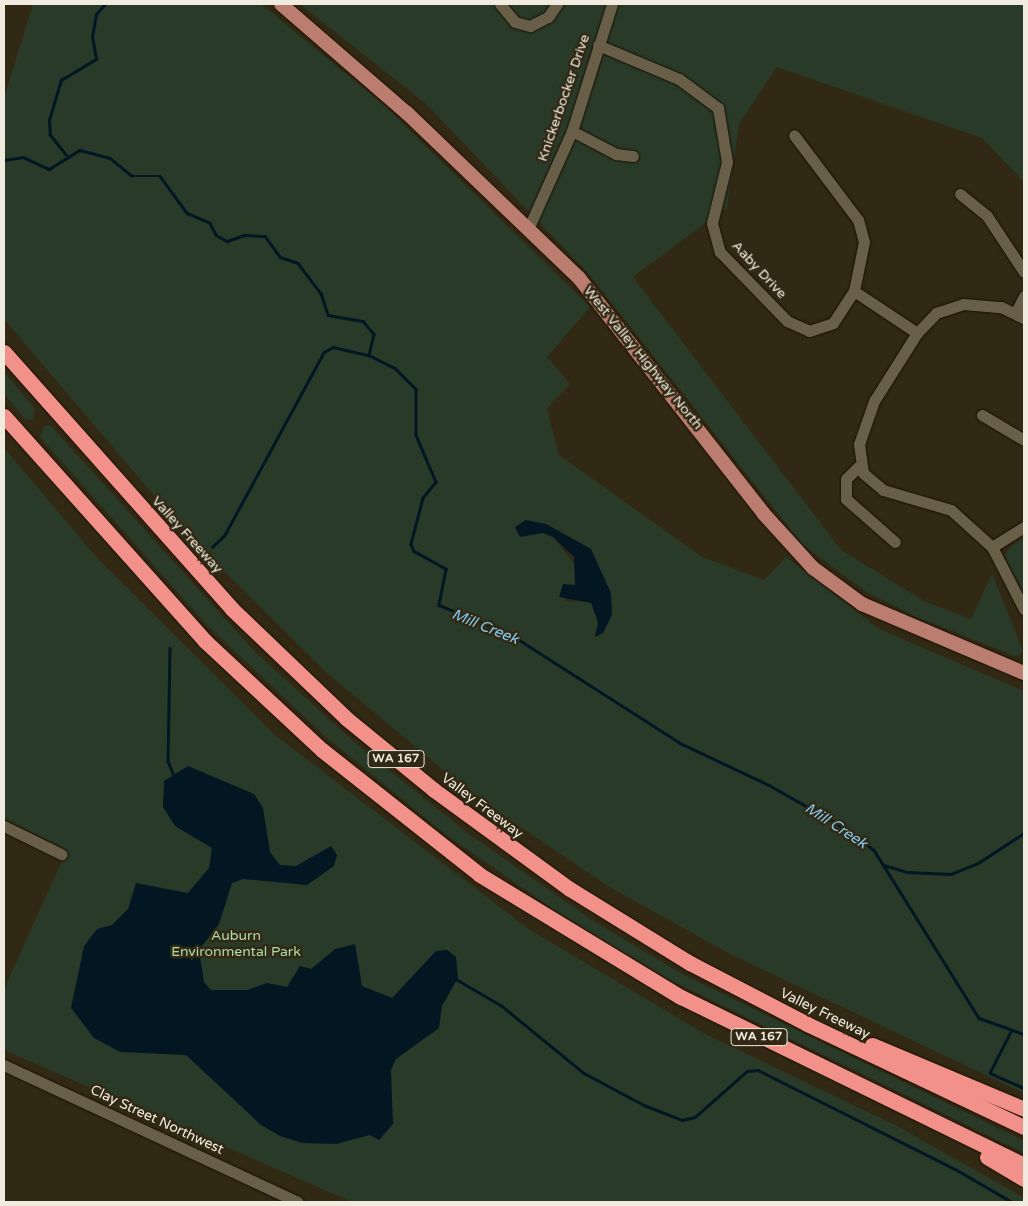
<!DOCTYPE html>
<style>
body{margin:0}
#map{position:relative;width:1028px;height:1206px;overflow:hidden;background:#322914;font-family:"Varela Round",sans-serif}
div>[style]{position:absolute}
.green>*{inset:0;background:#2a3a29}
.water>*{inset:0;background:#021722}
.stream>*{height:2.5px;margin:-1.25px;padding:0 1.25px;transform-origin:1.25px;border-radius:1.25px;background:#021722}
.roads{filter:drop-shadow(0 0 1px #191201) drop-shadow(0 0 1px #191201)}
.minor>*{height:11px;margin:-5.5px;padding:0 5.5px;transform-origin:5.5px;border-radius:5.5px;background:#695f49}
.major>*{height:14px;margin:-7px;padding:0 7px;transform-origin:7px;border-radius:7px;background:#bb7d6f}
.highway>*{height:15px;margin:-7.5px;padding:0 7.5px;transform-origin:7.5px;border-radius:7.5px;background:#f29189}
span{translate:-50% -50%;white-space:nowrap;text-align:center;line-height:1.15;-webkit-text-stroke:5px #322914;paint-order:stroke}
.shield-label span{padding:1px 4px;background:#322914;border:1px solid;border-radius:4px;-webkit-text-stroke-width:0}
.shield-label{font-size:12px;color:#f0ebde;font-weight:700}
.street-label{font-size:14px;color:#f0ebde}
.park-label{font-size:14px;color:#aadba6}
.water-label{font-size:15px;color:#81c9ee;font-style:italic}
.frame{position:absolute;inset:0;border:5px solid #f0ebde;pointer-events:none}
</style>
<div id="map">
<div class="green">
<i style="clip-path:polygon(evenodd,33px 4px,261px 4px,383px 104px,590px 307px,547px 357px,570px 384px,547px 408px,559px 455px,702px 557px,764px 580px,786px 557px,879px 629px,1024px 691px,1024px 1093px,732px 955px,608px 886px,476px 797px,327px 673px,185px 532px,4px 319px,4px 98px,33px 4px,546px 524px,591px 549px,603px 633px,591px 602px,564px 601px,575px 585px,576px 566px,553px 537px,543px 533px,546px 524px)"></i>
<i style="clip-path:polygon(300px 4px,1024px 4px,1024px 182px,982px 138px,777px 67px,739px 124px,727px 207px,633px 277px,841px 550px,926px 602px,971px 619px,992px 574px,1023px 651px,1017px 657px,917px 617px,868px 593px,802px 544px,588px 273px,426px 104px)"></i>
<i style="clip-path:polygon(4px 372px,35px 409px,33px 420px,25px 419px,4px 394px)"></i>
<i style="clip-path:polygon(44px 426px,51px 426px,255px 652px,354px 742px,470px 835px,592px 920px,682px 974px,1024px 1141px,1024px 1153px,668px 979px,556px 911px,445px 834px,325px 736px,207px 625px,40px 437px)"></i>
<i style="clip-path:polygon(4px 448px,99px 560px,275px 735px,530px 930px,707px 1035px,897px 1126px,1024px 1198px,1024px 1202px,352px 1202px,4px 1050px,4px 989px,67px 850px,4px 818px)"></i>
<i style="clip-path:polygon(1024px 537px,1024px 593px,1005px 557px,1008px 549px)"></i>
</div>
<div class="water">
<i style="clip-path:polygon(526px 520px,546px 524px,591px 549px,611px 593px,612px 615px,603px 633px,595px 637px,598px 622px,591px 603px,559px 597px,563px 584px,575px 585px,574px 557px,553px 537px,543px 533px,520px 537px,515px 527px)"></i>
<i style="clip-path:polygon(188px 766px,254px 794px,263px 808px,270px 852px,280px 865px,296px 866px,331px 846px,337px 855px,334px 866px,307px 885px,243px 879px,232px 883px,219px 924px,199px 950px,204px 982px,211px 990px,247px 990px,267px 983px,287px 987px,300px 966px,311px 969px,335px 949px,355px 944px,362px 986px,392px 998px,436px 951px,447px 950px,456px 957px,458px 978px,442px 1006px,439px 1028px,396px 1059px,391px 1070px,393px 1124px,379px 1140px,370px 1135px,336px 1144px,302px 1143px,280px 1136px,261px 1125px,186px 1055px,120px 1052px,94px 1038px,71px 1008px,84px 946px,97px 929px,112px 925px,128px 909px,136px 883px,188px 893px,209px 868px,212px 848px,175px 826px,163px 807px,164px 781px)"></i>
</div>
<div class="stream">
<i style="left:66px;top:155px;width:26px;rotate:-129deg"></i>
<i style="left:50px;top:135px;width:15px;rotate:-94deg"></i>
<i style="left:49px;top:120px;width:42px;rotate:-73.3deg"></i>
<i style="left:61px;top:80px;width:41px;rotate:-31deg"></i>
<i style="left:96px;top:59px;width:22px;rotate:-100deg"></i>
<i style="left:92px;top:37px;width:23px;rotate:-80deg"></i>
<i style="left:96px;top:14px;width:13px;rotate:-48deg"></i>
<i style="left:4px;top:160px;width:19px;rotate:-9deg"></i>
<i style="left:23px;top:157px;width:29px;rotate:25deg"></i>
<i style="left:49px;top:169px;width:36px;rotate:-32deg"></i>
<i style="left:80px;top:150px;width:31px;rotate:15deg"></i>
<i style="left:110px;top:158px;width:28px;rotate:39deg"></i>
<i style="left:132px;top:176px;width:28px"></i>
<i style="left:160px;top:176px;width:46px;rotate:53.9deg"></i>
<i style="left:187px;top:213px;width:25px;rotate:23deg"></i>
<i style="left:210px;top:223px;width:13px;rotate:63deg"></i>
<i style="left:216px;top:235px;width:13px;rotate:29deg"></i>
<i style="left:227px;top:241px;width:18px;rotate:-19deg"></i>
<i style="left:244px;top:235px;width:21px;rotate:3deg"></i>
<i style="left:265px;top:236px;width:26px;rotate:54deg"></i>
<i style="left:280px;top:257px;width:19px;rotate:18deg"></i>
<i style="left:298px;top:263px;width:38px;rotate:53deg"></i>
<i style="left:321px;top:293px;width:23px;rotate:72deg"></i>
<i style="left:328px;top:315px;width:36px;rotate:10deg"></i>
<i style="left:363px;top:321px;width:17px;rotate:50deg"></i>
<i style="left:374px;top:334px;width:22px;rotate:103deg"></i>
<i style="left:369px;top:355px;width:29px;rotate:27deg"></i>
<i style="left:395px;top:368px;width:30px;rotate:45deg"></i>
<i style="left:416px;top:389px;width:46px;rotate:90deg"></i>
<i style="left:416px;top:435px;width:51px;rotate:66.9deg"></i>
<i style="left:436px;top:482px;width:21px;rotate:129deg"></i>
<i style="left:423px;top:498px;width:48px;rotate:104.6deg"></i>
<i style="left:411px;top:544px;width:8px;rotate:67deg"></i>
<i style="left:414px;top:551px;width:37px;rotate:29deg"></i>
<i style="left:446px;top:569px;width:37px;rotate:101deg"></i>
<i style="left:439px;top:605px;width:77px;rotate:22.2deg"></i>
<i style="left:510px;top:634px;width:204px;rotate:32.6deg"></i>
<i style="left:682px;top:744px;width:96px;rotate:25.2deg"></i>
<i style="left:769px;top:785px;width:79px;rotate:29.5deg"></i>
<i style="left:838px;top:824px;width:44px;rotate:35.8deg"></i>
<i style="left:874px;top:850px;width:198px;rotate:58deg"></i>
<i style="left:979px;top:1018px;width:48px;rotate:19.6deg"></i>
<i style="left:212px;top:547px;width:16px;rotate:-43deg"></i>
<i style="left:224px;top:536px;width:209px;rotate:-61.5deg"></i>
<i style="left:324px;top:352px;width:10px;rotate:-29deg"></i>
<i style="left:333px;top:347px;width:37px;rotate:13deg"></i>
<i style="left:170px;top:648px;width:113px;rotate:91deg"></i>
<i style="left:168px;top:761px;width:16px;rotate:68deg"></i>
<i style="left:884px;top:865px;width:24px;rotate:17deg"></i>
<i style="left:907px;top:872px;width:44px;rotate:2.6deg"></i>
<i style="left:951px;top:874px;width:29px;rotate:-22deg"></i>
<i style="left:978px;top:863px;width:55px;rotate:-33.1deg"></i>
<i style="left:456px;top:979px;width:53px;rotate:30.4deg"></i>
<i style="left:502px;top:1006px;width:106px;rotate:39.3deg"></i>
<i style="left:584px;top:1073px;width:68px;rotate:28.1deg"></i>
<i style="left:644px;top:1105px;width:41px;rotate:21.5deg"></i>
<i style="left:682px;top:1120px;width:13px;rotate:-13deg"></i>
<i style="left:695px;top:1117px;width:69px;rotate:-41.5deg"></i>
<i style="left:747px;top:1071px;width:11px;rotate:-5deg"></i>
<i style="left:758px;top:1070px;width:223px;rotate:26.7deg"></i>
<i style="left:957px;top:1170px;width:64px;rotate:30.2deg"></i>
<i style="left:1012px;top:1030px;width:48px;rotate:117.1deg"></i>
<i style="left:990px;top:1073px;width:37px;rotate:24deg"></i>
</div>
<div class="roads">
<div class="minor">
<i style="left:500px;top:4px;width:23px;rotate:50deg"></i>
<i style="left:515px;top:22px;width:16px;rotate:15deg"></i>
<i style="left:530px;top:26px;width:20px;rotate:-27deg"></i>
<i style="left:548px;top:17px;width:16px;rotate:-55deg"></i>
<i style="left:598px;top:45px;width:88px;rotate:22.8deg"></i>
<i style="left:679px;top:79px;width:49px;rotate:36.6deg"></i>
<i style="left:718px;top:108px;width:55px;rotate:80.5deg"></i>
<i style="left:727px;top:162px;width:63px;rotate:103.8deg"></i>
<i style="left:712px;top:223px;width:30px;rotate:75deg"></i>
<i style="left:720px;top:252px;width:96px;rotate:45.8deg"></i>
<i style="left:787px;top:321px;width:24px;rotate:24deg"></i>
<i style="left:809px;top:331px;width:25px;rotate:-18deg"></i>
<i style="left:833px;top:323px;width:38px;rotate:-57deg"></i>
<i style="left:854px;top:291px;width:50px;rotate:-78.5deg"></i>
<i style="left:864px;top:242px;width:23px;rotate:-105deg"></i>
<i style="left:858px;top:220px;width:106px;rotate:-127deg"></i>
<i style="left:572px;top:131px;width:50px;rotate:27.6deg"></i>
<i style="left:616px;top:154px;width:17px;rotate:7deg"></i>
<i style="left:960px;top:194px;width:35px;rotate:39deg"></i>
<i style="left:987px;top:216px;width:67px;rotate:56.5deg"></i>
<i style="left:529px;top:227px;width:105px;rotate:-65.9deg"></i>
<i style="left:572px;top:131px;width:133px;rotate:-72.5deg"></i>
<i style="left:854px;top:291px;width:76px;rotate:33.7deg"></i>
<i style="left:917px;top:333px;width:28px;rotate:-46deg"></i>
<i style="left:936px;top:313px;width:28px;rotate:-18deg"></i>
<i style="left:963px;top:304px;width:38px;rotate:5deg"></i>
<i style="left:1001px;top:307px;width:25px;rotate:26deg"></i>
<i style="left:1016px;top:312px;width:18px;rotate:-63deg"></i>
<i style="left:917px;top:333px;width:80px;rotate:122.3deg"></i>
<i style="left:874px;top:401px;width:46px;rotate:109.2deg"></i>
<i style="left:859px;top:444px;width:29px;rotate:82deg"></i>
<i style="left:863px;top:473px;width:26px;rotate:40deg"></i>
<i style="left:883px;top:490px;width:71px;rotate:16.4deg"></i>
<i style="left:951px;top:510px;width:55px;rotate:42.1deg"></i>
<i style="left:992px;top:547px;width:38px;rotate:-32deg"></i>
<i style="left:982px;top:415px;width:49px;rotate:30.8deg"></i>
<i style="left:859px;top:466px;width:18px;rotate:135deg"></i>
<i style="left:846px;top:479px;width:20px;rotate:90deg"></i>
<i style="left:846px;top:499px;width:65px;rotate:41.3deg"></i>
<i style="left:992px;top:547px;width:70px;rotate:62.7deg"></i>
<i style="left:4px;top:826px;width:64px;rotate:26.2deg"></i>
<i style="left:4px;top:1065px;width:324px;rotate:25deg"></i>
</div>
<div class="major">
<i style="left:281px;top:4px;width:167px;rotate:40.9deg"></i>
<i style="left:407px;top:113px;width:238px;rotate:43.8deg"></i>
<i style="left:579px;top:278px;width:298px;rotate:51.9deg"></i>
<i style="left:763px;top:513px;width:74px;rotate:47.7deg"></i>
<i style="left:813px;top:568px;width:61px;rotate:36.3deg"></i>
<i style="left:862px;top:604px;width:176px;rotate:23.1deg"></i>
</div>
<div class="highway">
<i style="left:4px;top:352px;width:344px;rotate:48.4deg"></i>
<i style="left:232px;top:609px;width:159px;rotate:43.7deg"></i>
<i style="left:347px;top:719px;width:112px;rotate:39.2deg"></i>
<i style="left:434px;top:790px;width:168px;rotate:36.1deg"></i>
<i style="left:570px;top:889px;width:141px;rotate:31.7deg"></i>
<i style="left:690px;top:963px;width:132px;rotate:27.5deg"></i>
<i style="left:807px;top:1024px;width:240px;rotate:25.4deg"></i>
<i style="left:4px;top:416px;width:302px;rotate:48.2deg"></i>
<i style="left:205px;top:641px;width:160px;rotate:43deg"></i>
<i style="left:322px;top:750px;width:201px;rotate:38.3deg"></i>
<i style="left:480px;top:875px;width:235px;rotate:31.3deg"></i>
<i style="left:681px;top:997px;width:382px;rotate:26.1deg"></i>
<i style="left:872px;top:1045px;width:165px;rotate:22.8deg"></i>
<i style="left:987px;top:1157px;width:43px;rotate:30.7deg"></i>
</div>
</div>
<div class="shield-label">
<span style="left:396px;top:759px">WA 167</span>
<span style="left:759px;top:1037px">WA 167</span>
</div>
<div class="street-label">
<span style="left:564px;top:98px;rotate:-71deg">Knickerbocker Drive</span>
<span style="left:759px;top:270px;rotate:47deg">Aaby Drive</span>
<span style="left:643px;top:358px;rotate:51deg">West Valley Highway North</span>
<span style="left:187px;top:535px;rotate:48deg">Valley Freeway</span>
<span style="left:482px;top:806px;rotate:37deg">Valley Freeway</span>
<span style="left:825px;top:1014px;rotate:26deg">Valley Freeway</span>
<span style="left:157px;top:1120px;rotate:25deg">Clay Street Northwest</span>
</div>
<div class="park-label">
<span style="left:236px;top:944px">Auburn<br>Environmental Park</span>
</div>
<div class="water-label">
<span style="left:485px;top:627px;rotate:22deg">Mill Creek</span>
<span style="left:836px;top:826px;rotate:33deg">Mill Creek</span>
</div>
<div class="frame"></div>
</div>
